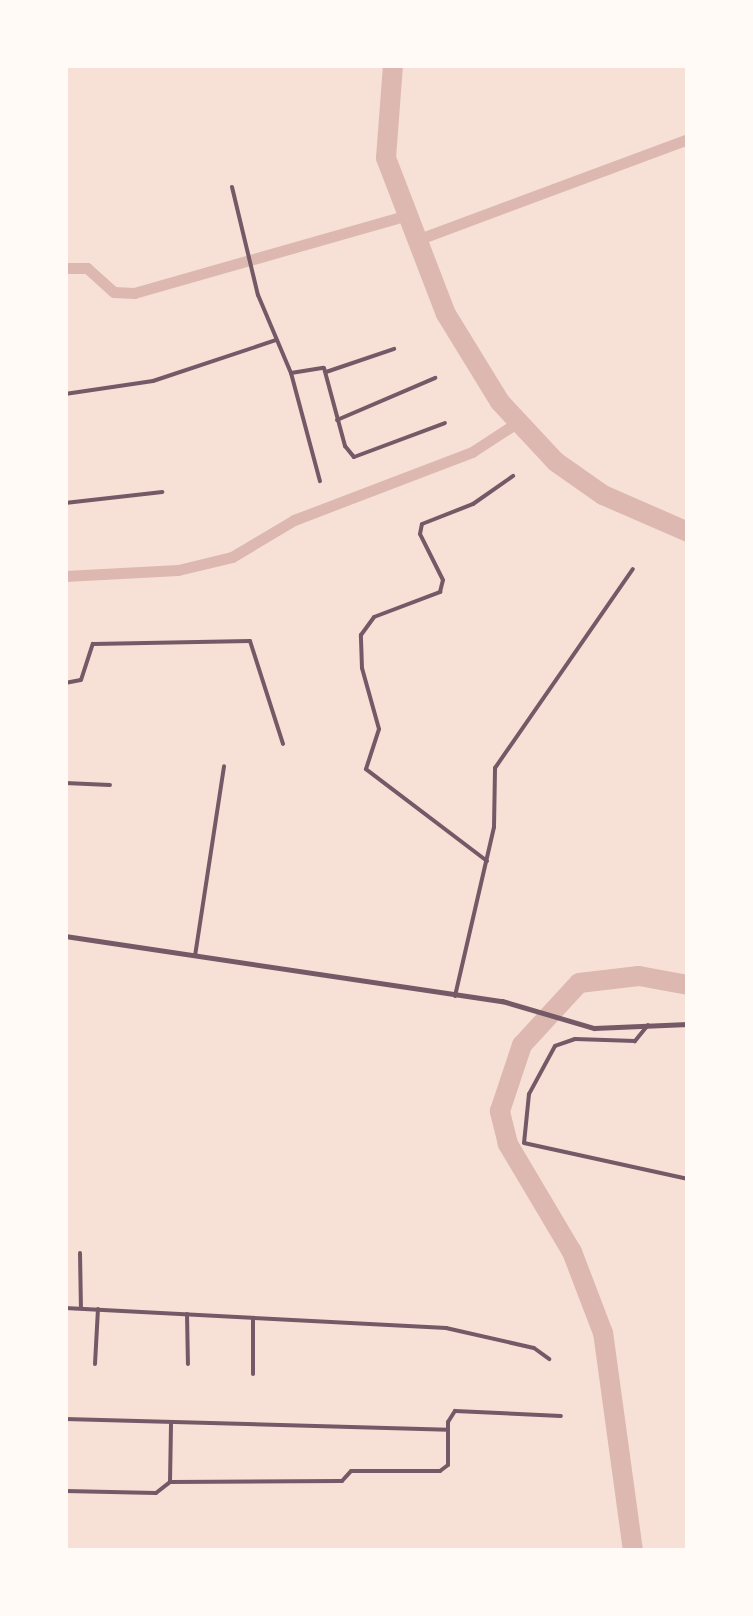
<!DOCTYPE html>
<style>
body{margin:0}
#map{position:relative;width:753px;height:1616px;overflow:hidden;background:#f7e1d7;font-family:"Noto Sans",sans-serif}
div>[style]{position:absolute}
.canal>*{height:11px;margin:-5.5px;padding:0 5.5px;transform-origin:5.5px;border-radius:5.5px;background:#dcb8b0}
.river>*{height:20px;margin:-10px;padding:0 10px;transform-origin:10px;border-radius:10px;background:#dcb8b0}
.minor>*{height:4px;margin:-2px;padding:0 2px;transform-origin:2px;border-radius:2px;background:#755966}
.tertiary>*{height:5px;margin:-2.5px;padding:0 2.5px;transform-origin:2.5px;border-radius:2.5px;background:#755966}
span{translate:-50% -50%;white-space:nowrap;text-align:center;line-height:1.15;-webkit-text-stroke:9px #fffaf5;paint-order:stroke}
.frame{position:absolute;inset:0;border:68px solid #fffaf5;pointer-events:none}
</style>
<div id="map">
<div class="canal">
<i style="left:414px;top:241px;width:292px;rotate:-20.4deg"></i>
<i style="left:65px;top:268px;width:22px"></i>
<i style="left:87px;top:268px;width:36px;rotate:42deg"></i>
<i style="left:114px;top:292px;width:20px;rotate:3deg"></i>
<i style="left:134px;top:293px;width:282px;rotate:-15.9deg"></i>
<i style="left:65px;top:576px;width:113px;rotate:-3deg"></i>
<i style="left:178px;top:570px;width:56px;rotate:-13.5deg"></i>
<i style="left:232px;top:557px;width:72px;rotate:-30.8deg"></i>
<i style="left:294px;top:520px;width:191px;rotate:-20.9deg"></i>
<i style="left:472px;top:452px;width:55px;rotate:-33.1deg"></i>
</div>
<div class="river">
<i style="left:393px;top:65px;width:93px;rotate:94.3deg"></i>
<i style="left:386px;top:158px;width:167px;rotate:69deg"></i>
<i style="left:446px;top:314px;width:103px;rotate:58.5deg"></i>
<i style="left:500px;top:402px;width:82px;rotate:47deg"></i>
<i style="left:556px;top:462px;width:57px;rotate:35.1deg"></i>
<i style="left:603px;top:495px;width:93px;rotate:23.5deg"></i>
<i style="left:633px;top:1551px;width:220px;rotate:-97.8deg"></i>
<i style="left:603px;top:1333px;width:87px;rotate:-110.9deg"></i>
<i style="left:572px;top:1252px;width:126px;rotate:-120.7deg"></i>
<i style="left:508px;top:1144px;width:34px;rotate:-104deg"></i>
<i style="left:500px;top:1111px;width:70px;rotate:-71.6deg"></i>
<i style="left:522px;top:1045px;width:84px;rotate:-47.4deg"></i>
<i style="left:579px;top:983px;width:60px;rotate:-6.7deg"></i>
<i style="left:639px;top:976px;width:50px;rotate:10.4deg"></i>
</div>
<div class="minor">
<i style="left:232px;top:187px;width:111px;rotate:76.5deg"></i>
<i style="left:258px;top:295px;width:85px;rotate:67.1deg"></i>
<i style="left:291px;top:373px;width:112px;rotate:75deg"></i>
<i style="left:326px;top:372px;width:72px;rotate:-18.7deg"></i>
<i style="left:291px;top:373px;width:33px;rotate:-9deg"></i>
<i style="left:324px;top:368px;width:81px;rotate:74.9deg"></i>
<i style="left:345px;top:446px;width:14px;rotate:51deg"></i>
<i style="left:354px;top:457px;width:97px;rotate:-20.5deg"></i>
<i style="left:65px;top:394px;width:89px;rotate:-8.4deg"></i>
<i style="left:153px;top:381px;width:130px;rotate:-18.4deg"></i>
<i style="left:337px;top:420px;width:107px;rotate:-23.2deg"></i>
<i style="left:65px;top:503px;width:98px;rotate:-6.5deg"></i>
<i style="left:65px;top:683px;width:16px;rotate:-11deg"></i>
<i style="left:81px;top:680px;width:38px;rotate:-72deg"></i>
<i style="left:93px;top:644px;width:157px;rotate:-1.1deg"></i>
<i style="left:250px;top:641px;width:108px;rotate:72.2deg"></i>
<i style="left:65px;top:783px;width:45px;rotate:2.5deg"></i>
<i style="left:487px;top:861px;width:152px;rotate:-142.8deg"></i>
<i style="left:366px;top:769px;width:42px;rotate:-72deg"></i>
<i style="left:379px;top:729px;width:63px;rotate:-105.6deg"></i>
<i style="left:362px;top:668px;width:33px;rotate:-92deg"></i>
<i style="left:361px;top:635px;width:22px;rotate:-54deg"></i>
<i style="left:374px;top:617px;width:71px;rotate:-20.7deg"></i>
<i style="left:440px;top:592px;width:12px;rotate:-76deg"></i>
<i style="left:443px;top:580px;width:51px;rotate:-116.6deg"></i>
<i style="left:420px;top:534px;width:10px;rotate:-79deg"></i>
<i style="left:422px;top:524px;width:55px;rotate:-21.4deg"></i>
<i style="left:473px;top:504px;width:49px;rotate:-35deg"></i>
<i style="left:195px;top:956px;width:192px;rotate:-81.3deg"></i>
<i style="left:455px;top:996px;width:173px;rotate:-77deg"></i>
<i style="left:494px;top:827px;width:59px;rotate:-89deg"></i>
<i style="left:495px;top:768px;width:242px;rotate:-55.3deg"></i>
<i style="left:648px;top:1025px;width:21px;rotate:129deg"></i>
<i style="left:635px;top:1041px;width:60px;rotate:-178.1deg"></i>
<i style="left:575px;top:1039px;width:21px;rotate:161deg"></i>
<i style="left:555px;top:1046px;width:55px;rotate:118.4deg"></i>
<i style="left:529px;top:1094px;width:49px;rotate:95.8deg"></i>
<i style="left:524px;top:1143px;width:168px;rotate:12.4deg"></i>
<i style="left:80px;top:1253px;width:55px;rotate:89deg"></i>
<i style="left:65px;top:1308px;width:382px;rotate:3deg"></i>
<i style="left:446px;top:1328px;width:90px;rotate:12.8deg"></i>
<i style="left:534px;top:1348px;width:19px;rotate:36deg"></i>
<i style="left:187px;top:1314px;width:50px;rotate:88.9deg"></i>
<i style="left:95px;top:1364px;width:55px;rotate:-86.9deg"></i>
<i style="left:253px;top:1374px;width:56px;rotate:-90deg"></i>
<i style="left:65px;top:1419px;width:383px;rotate:1.6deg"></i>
<i style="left:170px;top:1482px;width:60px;rotate:-89deg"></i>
<i style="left:65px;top:1491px;width:91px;rotate:1.3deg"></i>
<i style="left:156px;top:1493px;width:18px;rotate:-38deg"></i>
<i style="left:170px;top:1482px;width:172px;rotate:-0.3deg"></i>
<i style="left:342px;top:1481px;width:13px;rotate:-48deg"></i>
<i style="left:351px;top:1471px;width:89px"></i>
<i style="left:440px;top:1471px;width:10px;rotate:-37deg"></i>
<i style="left:448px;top:1465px;width:43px;rotate:-90deg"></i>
<i style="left:448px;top:1422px;width:13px;rotate:-58deg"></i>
<i style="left:455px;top:1411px;width:106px;rotate:2.7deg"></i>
</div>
<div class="tertiary">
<i style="left:65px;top:936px;width:442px;rotate:8.5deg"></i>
<i style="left:502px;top:1001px;width:96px;rotate:16.4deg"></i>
<i style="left:594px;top:1028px;width:94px;rotate:-2.4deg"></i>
</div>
<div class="frame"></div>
</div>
